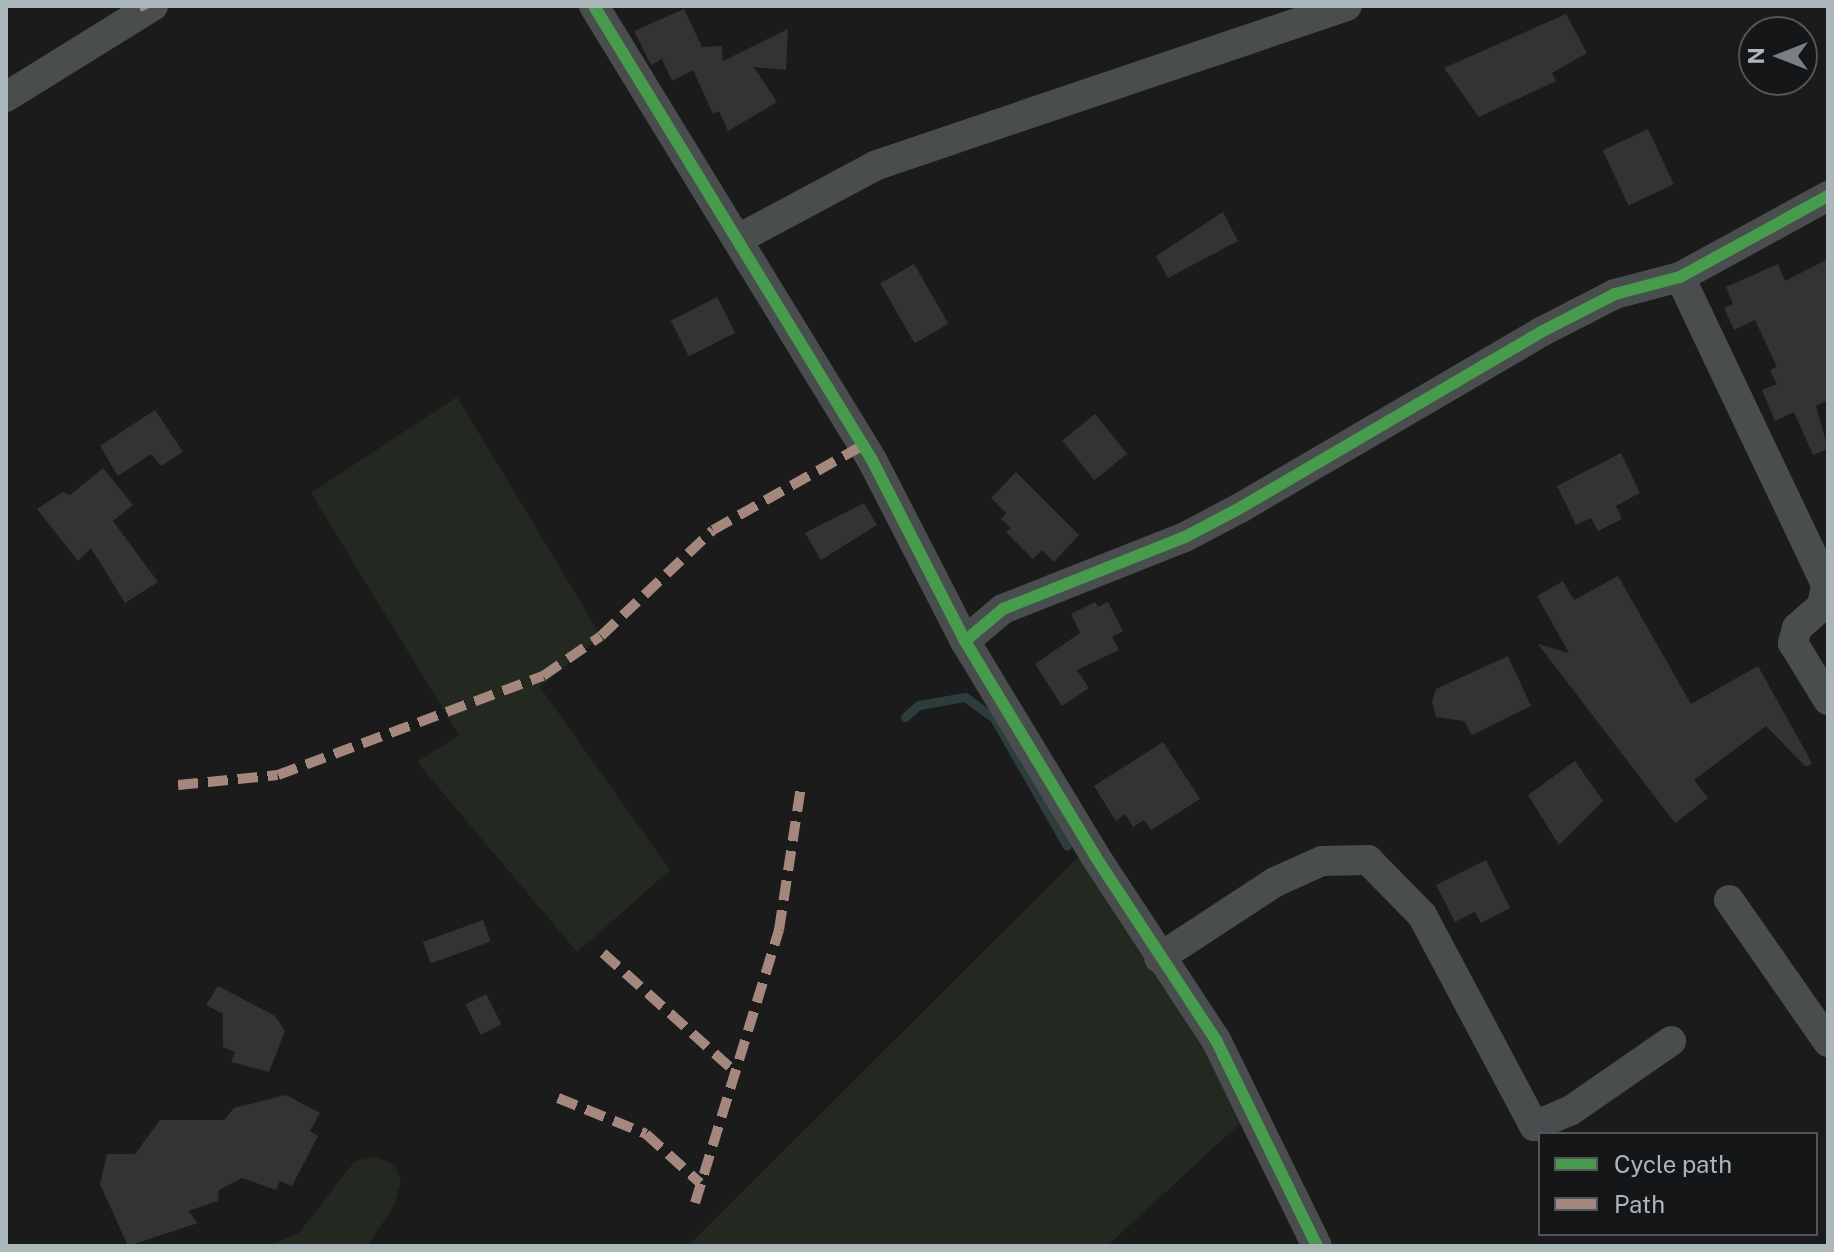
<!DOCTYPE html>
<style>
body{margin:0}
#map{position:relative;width:1834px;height:1252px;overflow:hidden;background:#1b1b1c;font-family:"Public Sans",sans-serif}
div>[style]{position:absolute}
.green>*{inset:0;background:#232921}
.stream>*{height:9px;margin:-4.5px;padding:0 4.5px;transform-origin:4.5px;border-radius:4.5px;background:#2d3d3e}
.building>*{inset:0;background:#333334;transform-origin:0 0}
.minor>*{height:30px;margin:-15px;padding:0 15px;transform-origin:15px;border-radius:15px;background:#494d4e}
.quiet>*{height:10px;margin-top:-5px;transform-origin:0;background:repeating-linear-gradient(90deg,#a5887d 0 20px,transparent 0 30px)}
.cycleway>*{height:12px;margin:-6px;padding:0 6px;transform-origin:6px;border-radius:6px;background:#469c4c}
span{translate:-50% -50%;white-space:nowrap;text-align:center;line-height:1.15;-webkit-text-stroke:8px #151618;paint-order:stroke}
.frame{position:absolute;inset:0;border:8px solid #acb7bc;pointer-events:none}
.legend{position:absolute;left:1538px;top:1132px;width:280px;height:104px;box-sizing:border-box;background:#151618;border:2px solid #51565a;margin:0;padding:10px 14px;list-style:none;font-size:24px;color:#acb7bc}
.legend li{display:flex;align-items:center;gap:16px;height:40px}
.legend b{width:40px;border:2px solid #51565a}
.north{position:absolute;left:1738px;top:16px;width:80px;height:80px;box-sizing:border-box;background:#151618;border:2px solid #51565a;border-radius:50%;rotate:270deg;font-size:22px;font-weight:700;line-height:32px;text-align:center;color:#acb7bc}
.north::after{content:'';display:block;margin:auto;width:28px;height:36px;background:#798084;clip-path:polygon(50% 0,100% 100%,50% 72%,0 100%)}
</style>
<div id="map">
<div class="green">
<i style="clip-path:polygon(457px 397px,601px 636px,540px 687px,670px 870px,577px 952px,417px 762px,459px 735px,311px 493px)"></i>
<i style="clip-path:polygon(1081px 854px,1247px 1117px,1107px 1246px,688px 1246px)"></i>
<i style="clip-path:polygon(377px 1157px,395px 1166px,401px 1181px,394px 1206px,367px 1246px,268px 1246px,299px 1233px,355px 1161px)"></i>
</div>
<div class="stream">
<i style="left:905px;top:717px;width:18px;rotate:-41deg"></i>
<i style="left:919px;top:705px;width:47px;rotate:-9.9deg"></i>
<i style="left:965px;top:697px;width:36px;rotate:36deg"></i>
<i style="left:994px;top:718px;width:147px;rotate:60.3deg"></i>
</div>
<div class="building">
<i style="clip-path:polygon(684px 9px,702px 47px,722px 46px,723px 61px,788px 29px,786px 70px,754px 67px,777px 102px,728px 131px,719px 111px,713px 114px,693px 70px,672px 81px,662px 59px,651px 65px,634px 31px)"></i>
<i style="clip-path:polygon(1566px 14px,1587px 53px,1552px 73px,1556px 81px,1479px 117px,1444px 68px)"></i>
<i style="left:1648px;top:129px;width:61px;height:50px;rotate:65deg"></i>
<i style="clip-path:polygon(1223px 212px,1238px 241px,1168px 278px,1156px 256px)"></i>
<i style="clip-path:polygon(1828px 259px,1828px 400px,1816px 406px,1828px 449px,1813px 455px,1794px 412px,1775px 421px,1762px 390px,1777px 384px,1770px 370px,1777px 367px,1755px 320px,1734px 330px,1724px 308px,1733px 304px,1726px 287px,1778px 264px,1785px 281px)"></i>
<i style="left:914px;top:264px;width:69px;height:39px;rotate:60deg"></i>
<i style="left:717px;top:297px;width:40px;height:52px;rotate:63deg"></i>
<i style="clip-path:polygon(155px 410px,183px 452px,161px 466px,151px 454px,118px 476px,100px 446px)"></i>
<i style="left:1095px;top:414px;width:51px;height:42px;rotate:51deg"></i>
<i style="clip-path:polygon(1621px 453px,1640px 493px,1616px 506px,1622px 519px,1598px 531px,1591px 518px,1576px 525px,1557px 486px)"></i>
<i style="clip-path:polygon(103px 468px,133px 505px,113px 521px,158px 582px,125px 603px,91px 548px,78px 561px,37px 509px,63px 492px,70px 495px)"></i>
<i style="clip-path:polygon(1016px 472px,1079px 535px,1054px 562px,1042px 550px,1033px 559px,1006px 532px,1011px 528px,1001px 519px,1006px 513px,991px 498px)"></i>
<i style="clip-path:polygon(864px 503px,877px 525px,821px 560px,805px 533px)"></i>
<i style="clip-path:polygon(1618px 576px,1691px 704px,1758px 666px,1812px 763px,1806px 767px,1766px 726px,1694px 780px,1708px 798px,1675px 823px,1538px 644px,1569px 653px,1537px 596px,1563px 581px,1574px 600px)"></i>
<i style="clip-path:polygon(1095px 602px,1098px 607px,1108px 602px,1123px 631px,1112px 637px,1119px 650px,1077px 670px,1089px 688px,1062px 706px,1035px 664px,1080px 633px,1071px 614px)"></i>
<i style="clip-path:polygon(1508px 656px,1531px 706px,1472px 735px,1464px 721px,1436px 717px,1432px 702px,1436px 689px)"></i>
<i style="clip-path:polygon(1163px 742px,1200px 799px,1151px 830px,1144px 820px,1133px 827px,1125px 814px,1116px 821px,1094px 786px)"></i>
<i style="clip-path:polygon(1575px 761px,1603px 801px,1559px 845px,1528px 795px)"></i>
<i style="clip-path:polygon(1486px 860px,1510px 908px,1481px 923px,1475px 912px,1455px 922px,1436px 885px)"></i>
<i style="left:483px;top:920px;width:23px;height:64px;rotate:70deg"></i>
<i style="clip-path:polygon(218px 986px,275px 1016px,285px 1031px,269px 1072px,231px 1062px,235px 1052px,223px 1047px,223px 1014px,206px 1005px)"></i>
<i style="left:486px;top:994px;width:34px;height:23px;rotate:63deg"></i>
<i style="clip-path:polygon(286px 1095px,320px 1113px,310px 1131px,318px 1136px,292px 1186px,280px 1181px,276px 1190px,242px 1178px,219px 1190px,218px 1201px,188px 1211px,198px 1223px,128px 1246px,100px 1184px,107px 1154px,135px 1154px,160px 1120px,224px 1120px,234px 1108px)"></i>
</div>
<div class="minor">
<i style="left:594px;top:6px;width:532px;rotate:58.52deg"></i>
<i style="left:872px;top:460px;width:203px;rotate:62.8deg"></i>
<i style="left:965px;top:641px;width:251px;rotate:58.8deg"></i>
<i style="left:1095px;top:856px;width:220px;rotate:56.7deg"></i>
<i style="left:1216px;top:1040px;width:229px;rotate:63.9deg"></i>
<i style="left:6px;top:97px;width:173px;rotate:-31.8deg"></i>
<i style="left:740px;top:238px;width:155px;rotate:-28.1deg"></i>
<i style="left:877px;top:165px;width:496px;rotate:-18.7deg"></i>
<i style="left:1680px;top:277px;width:341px;rotate:64.6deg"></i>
<i style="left:1826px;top:585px;width:21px;rotate:101deg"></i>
<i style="left:1822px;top:606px;width:33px;rotate:139deg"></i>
<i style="left:1797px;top:628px;width:16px;rotate:105deg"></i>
<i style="left:1793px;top:643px;width:67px;rotate:58.4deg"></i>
<i style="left:965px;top:641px;width:50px;rotate:-40.1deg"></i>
<i style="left:1003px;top:609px;width:196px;rotate:-21.6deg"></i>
<i style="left:1185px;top:537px;width:62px;rotate:-27.8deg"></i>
<i style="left:1240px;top:508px;width:349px;rotate:-30.3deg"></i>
<i style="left:1541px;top:332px;width:83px;rotate:-27.2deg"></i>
<i style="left:1615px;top:294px;width:67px;rotate:-14.7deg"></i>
<i style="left:1680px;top:277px;width:169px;rotate:-28.7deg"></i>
<i style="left:1729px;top:900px;width:173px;rotate:55.1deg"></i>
<i style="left:1159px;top:958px;width:139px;rotate:-33.2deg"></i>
<i style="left:1275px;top:882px;width:51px;rotate:-24.1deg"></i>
<i style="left:1322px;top:861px;width:46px;rotate:-1.2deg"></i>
<i style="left:1368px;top:860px;width:77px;rotate:45.5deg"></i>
<i style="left:1422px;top:915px;width:239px;rotate:62deg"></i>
<i style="left:1534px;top:1126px;width:39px;rotate:-23deg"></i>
<i style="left:1570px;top:1111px;width:123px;rotate:-34.7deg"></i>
</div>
<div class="quiet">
<i style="left:144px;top:6px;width:4px;rotate:63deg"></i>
<i style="left:178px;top:785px;width:100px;rotate:-5.7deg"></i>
<i style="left:278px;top:775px;width:283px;rotate:-20.5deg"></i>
<i style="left:543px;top:676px;width:70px;rotate:-34.6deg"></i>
<i style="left:601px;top:636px;width:154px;rotate:-43.4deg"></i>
<i style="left:713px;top:530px;width:172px;rotate:-29.5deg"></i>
<i style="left:603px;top:953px;width:176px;rotate:42deg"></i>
<i style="left:558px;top:1098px;width:95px;rotate:22.2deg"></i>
<i style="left:646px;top:1134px;width:73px;rotate:42.2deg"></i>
<i style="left:695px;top:1203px;width:286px;rotate:-72.9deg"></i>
<i style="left:779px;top:930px;width:146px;rotate:-81.3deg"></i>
</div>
<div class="cycleway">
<i style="left:594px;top:6px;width:532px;rotate:58.52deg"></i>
<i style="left:872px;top:460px;width:203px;rotate:62.8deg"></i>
<i style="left:965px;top:641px;width:251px;rotate:58.8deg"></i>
<i style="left:1095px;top:856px;width:220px;rotate:56.7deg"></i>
<i style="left:1216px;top:1040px;width:229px;rotate:63.9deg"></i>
<i style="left:965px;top:641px;width:50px;rotate:-40.1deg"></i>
<i style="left:1003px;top:609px;width:196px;rotate:-21.6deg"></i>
<i style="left:1185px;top:537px;width:62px;rotate:-27.8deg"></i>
<i style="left:1240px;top:508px;width:349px;rotate:-30.3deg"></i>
<i style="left:1541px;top:332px;width:83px;rotate:-27.2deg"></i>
<i style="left:1615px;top:294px;width:67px;rotate:-14.7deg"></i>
<i style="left:1680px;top:277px;width:169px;rotate:-28.7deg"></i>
</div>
<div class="frame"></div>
<ul class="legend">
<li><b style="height:10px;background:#469c4c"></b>Cycle path</li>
<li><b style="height:10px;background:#a5887d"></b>Path</li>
</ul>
<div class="north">N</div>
</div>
